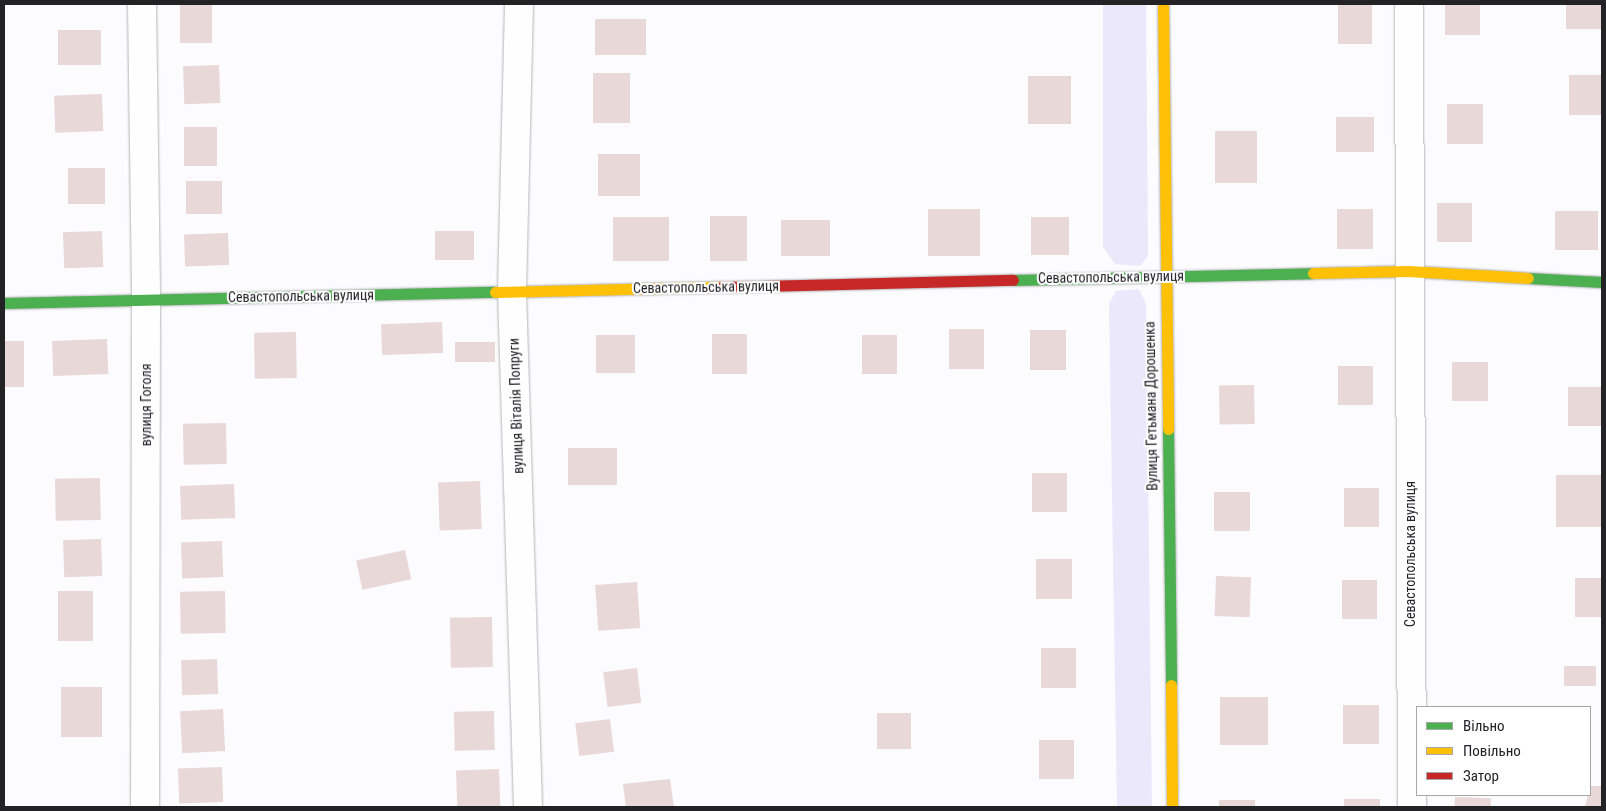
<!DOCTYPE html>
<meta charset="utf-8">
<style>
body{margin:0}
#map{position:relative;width:1606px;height:811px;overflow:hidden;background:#fcfbfe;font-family:"Roboto Condensed",sans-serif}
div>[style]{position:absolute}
.green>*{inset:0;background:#eae8fa}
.building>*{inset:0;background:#e9d8d8;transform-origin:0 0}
.roads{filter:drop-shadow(0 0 1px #b5b5b7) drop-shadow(0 0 1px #b5b5b7)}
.street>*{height:28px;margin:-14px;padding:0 14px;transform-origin:14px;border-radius:14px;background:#fffeff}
.fast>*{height:11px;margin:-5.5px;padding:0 5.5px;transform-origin:5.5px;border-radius:5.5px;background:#4caf50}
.slow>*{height:11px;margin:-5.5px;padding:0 5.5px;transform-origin:5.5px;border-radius:5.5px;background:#ffc107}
.jam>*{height:11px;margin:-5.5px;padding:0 5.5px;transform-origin:5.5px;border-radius:5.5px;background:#c62828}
span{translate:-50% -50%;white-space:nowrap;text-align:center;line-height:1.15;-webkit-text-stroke:4px #fff;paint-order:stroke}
.street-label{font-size:14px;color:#232326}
.frame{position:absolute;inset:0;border:5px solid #232326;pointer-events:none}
.legend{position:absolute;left:1416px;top:706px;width:175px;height:90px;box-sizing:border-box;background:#fff;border:1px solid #a7a7a8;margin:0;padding:6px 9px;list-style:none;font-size:15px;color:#232326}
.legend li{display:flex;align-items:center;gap:10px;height:25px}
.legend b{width:25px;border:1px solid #a7a7a8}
</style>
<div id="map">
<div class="green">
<i style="clip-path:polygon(1103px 4px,1146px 4px,1148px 256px,1140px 266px,1115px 264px,1103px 247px)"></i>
<i style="clip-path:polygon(1139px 289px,1146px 304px,1152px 807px,1117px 807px,1109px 304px,1116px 291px)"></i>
</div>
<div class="building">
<i style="left:180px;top:4px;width:32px;height:39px"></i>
<i style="left:1338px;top:4px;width:34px;height:40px"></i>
<i style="left:1445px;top:4px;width:35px;height:31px"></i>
<i style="left:1566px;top:4px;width:36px;height:25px"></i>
<i style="left:595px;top:19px;width:51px;height:36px"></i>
<i style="left:58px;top:30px;width:43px;height:35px"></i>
<i style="left:219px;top:65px;width:38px;height:36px;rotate:88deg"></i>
<i style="left:593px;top:73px;width:37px;height:50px"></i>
<i style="left:1569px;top:75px;width:33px;height:40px"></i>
<i style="left:1028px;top:76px;width:43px;height:48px"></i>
<i style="left:102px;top:94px;width:37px;height:48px;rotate:88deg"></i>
<i style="left:1483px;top:104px;width:40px;height:36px;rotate:90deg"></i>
<i style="left:1336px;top:117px;width:38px;height:35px"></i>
<i style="left:184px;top:127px;width:33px;height:39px"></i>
<i style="left:1215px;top:131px;width:42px;height:52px"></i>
<i style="left:640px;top:154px;width:42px;height:42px;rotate:90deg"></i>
<i style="left:68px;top:168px;width:37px;height:36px"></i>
<i style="left:222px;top:181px;width:33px;height:36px;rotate:90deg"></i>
<i style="left:1437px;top:203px;width:35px;height:39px"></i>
<i style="left:928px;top:209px;width:52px;height:47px"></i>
<i style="left:1337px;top:209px;width:36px;height:40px"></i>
<i style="left:1555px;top:211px;width:43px;height:39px"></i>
<i style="left:710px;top:216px;width:37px;height:45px"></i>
<i style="left:613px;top:217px;width:56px;height:44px"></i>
<i style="left:1031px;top:217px;width:38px;height:38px"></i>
<i style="left:781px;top:220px;width:49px;height:36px"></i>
<i style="left:102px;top:231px;width:36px;height:39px;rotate:88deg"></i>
<i style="left:435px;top:231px;width:39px;height:29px"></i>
<i style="left:228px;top:233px;width:32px;height:44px;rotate:88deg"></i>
<i style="left:442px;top:322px;width:31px;height:61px;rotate:88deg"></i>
<i style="left:984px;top:329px;width:40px;height:35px;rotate:90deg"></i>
<i style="left:1066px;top:330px;width:40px;height:36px;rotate:90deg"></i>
<i style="left:296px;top:332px;width:46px;height:42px;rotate:89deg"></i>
<i style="left:747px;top:334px;width:40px;height:35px;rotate:90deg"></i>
<i style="left:596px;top:335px;width:39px;height:38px"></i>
<i style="left:862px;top:335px;width:35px;height:39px"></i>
<i style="left:107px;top:339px;width:35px;height:55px;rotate:88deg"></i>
<i style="left:4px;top:341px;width:20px;height:46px"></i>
<i style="left:495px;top:342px;width:20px;height:40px;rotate:90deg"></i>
<i style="left:1452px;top:362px;width:36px;height:39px"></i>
<i style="left:1338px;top:366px;width:35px;height:39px"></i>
<i style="left:1254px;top:385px;width:39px;height:35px;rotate:89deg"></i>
<i style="left:1568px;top:387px;width:34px;height:39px"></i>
<i style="left:226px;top:423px;width:41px;height:43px;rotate:89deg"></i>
<i style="left:617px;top:448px;width:37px;height:49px;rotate:90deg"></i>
<i style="left:1032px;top:473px;width:35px;height:39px"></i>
<i style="left:1602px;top:475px;width:52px;height:46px;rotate:90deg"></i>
<i style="left:100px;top:478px;width:42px;height:45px;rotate:89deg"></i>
<i style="left:480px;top:481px;width:48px;height:42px;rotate:88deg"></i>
<i style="left:234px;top:484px;width:34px;height:54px;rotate:88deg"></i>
<i style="left:1344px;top:488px;width:35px;height:39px"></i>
<i style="left:1214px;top:492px;width:36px;height:39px"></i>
<i style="left:101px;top:539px;width:37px;height:38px;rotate:88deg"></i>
<i style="left:222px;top:541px;width:36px;height:41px;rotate:88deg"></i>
<i style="left:405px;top:550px;width:30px;height:50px;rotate:78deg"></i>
<i style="left:1036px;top:559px;width:36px;height:40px"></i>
<i style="left:1216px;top:576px;width:35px;height:40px;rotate:2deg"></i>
<i style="left:1575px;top:578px;width:27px;height:39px"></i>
<i style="left:1342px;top:580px;width:35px;height:39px"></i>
<i style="left:637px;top:582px;width:46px;height:42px;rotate:86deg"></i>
<i style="left:58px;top:591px;width:35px;height:50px"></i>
<i style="left:225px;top:591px;width:42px;height:45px;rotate:89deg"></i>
<i style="left:492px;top:617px;width:50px;height:42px;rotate:89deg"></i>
<i style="left:1041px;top:648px;width:35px;height:40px"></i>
<i style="left:217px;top:659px;width:35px;height:36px;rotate:88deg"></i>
<i style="left:1564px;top:666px;width:32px;height:20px"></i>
<i style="left:637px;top:668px;width:35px;height:34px;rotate:83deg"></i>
<i style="left:102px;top:687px;width:50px;height:41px;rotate:90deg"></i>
<i style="left:1220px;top:697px;width:48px;height:48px"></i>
<i style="left:1343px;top:705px;width:36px;height:39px"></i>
<i style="left:223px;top:709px;width:42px;height:43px;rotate:87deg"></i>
<i style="left:494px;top:711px;width:39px;height:40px;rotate:89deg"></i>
<i style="left:877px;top:713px;width:34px;height:36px"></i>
<i style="left:610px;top:719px;width:33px;height:35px;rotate:83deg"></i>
<i style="left:1039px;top:740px;width:35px;height:39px"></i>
<i style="left:222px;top:767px;width:35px;height:44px;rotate:88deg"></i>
<i style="left:499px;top:769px;width:37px;height:43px;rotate:88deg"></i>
<i style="clip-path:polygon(670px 779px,674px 807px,626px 807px,623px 784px)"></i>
<i style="clip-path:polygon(1590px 786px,1602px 786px,1602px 807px,1585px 807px)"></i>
<i style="left:1455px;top:797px;width:36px;height:10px;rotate:2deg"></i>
<i style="left:1344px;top:799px;width:36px;height:8px"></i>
<i style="left:1219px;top:800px;width:36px;height:7px"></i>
</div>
<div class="roads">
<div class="street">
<i style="left:142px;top:4px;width:295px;rotate:89.2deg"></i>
<i style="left:146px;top:299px;width:508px;rotate:90.11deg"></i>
<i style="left:519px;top:4px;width:288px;rotate:91.4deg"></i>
<i style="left:512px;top:292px;width:515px;rotate:88.22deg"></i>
<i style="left:1409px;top:4px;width:803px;rotate:89.79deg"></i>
</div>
<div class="fast">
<i style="left:1528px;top:278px;width:74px;rotate:3.1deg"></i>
<i style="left:1013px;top:280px;width:300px;rotate:-1.3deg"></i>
<i style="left:4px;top:303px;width:491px;rotate:-1.3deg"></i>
<i style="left:1168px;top:429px;width:256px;rotate:89.3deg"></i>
</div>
<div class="slow">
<i style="left:1163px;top:4px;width:425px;rotate:89.3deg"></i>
<i style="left:1313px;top:273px;width:95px;rotate:-1.2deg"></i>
<i style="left:1408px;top:271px;width:120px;rotate:3.3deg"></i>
<i style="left:495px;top:292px;width:226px;rotate:-1.3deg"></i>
<i style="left:1171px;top:685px;width:122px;rotate:89.5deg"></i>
</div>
<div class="jam">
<i style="left:721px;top:287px;width:292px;rotate:-1.4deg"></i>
</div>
</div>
<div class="street-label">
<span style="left:1111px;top:277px;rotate:-1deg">Севастопольська вулиця</span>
<span style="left:706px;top:287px;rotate:-1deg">Севастопольська вулиця</span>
<span style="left:301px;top:296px;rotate:-1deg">Севастопольська вулиця</span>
<span style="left:146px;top:405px;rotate:-90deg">вулиця Гоголя</span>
<span style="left:516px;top:406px;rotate:-92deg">вулиця Віталія Попруги</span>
<span style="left:1151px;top:406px;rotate:-91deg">Вулиця Гетьмана Дорошенка</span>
<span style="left:1410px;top:554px;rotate:-90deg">Севастопольська вулиця</span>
</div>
<div class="frame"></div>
<ul class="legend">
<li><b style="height:6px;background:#4caf50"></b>Вільно</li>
<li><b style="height:6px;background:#ffc107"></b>Повільно</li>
<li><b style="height:6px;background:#c62828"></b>Затор</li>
</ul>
</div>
